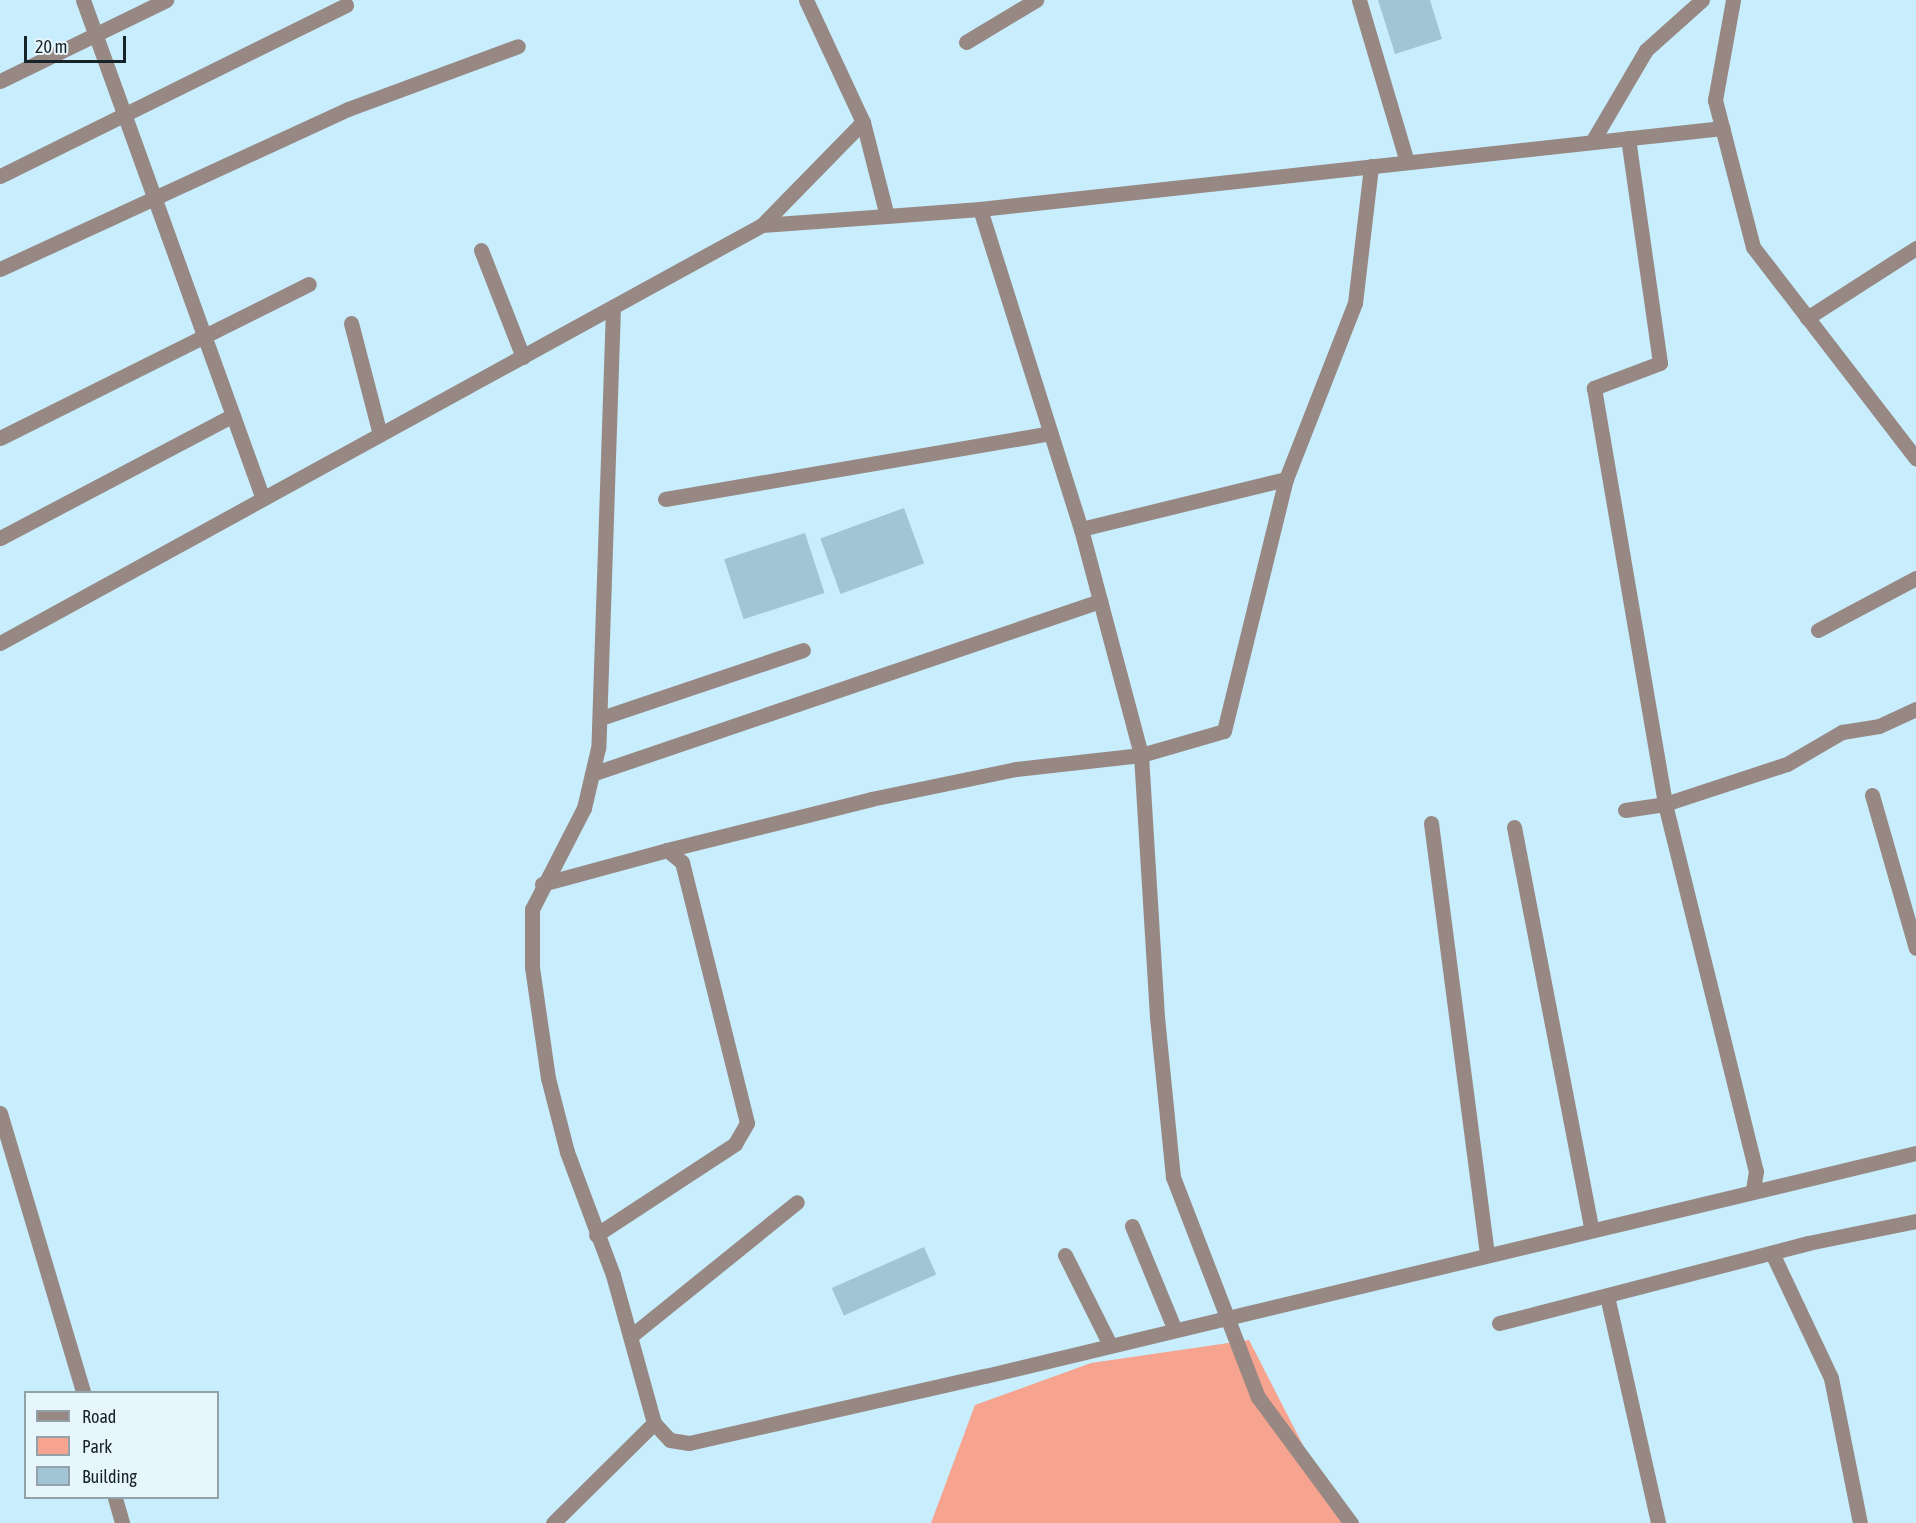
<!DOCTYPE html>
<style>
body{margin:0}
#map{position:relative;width:1916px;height:1523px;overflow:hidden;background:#c8edfc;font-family:"Asap Condensed",sans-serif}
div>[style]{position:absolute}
.green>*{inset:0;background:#f6a48f}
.building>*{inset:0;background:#a1c5d4;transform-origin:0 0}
.minor>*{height:15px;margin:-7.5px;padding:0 7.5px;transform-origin:7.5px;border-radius:7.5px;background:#978884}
span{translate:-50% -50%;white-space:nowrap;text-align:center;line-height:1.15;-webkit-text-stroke:6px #e7f6fc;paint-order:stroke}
.legend{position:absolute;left:24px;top:1391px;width:195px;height:108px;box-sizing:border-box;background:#e7f6fc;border:2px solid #93a2a8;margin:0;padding:8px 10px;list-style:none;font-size:18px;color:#162429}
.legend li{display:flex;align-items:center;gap:12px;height:30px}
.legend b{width:30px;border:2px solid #93a2a8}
.scale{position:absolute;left:24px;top:36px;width:102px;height:27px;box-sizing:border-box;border:3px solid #162429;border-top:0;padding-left:8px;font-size:18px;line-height:21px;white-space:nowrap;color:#162429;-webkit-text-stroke:4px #e7f6fc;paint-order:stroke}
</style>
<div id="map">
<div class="green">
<i style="clip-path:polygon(1249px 1340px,1343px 1523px,931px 1523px,975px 1405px,1091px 1363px)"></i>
</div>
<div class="building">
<i style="clip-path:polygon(1378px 0,1430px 0,1442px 39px,1395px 54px)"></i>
<i style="left:904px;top:508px;width:59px;height:89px;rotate:70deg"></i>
<i style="left:805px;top:533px;width:63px;height:85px;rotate:72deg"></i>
<i style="left:924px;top:1247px;width:30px;height:101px;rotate:66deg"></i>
</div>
<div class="minor">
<i style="left:83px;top:0;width:530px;rotate:70.16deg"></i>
<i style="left:806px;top:0;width:135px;rotate:65deg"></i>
<i style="left:863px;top:122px;width:97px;rotate:75.7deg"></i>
<i style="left:887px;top:216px;width:93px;rotate:-4.3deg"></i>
<i style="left:980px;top:209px;width:336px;rotate:72.5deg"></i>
<i style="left:1081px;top:529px;width:234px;rotate:75.1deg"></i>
<i style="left:1141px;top:755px;width:262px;rotate:86.5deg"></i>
<i style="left:1157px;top:1017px;width:161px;rotate:84.3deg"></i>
<i style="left:1173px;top:1177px;width:236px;rotate:68.9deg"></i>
<i style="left:1258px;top:1397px;width:157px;rotate:53.6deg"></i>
<i style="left:1359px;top:0;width:169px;rotate:73.5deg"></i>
<i style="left:1733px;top:0;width:102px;rotate:100.2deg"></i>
<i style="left:1715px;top:100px;width:152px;rotate:75.5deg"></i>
<i style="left:1753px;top:247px;width:267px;rotate:52.4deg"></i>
<i style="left:966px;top:42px;width:82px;rotate:-31deg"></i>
<i style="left:0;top:81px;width:185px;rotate:-26deg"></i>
<i style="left:1628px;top:138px;width:227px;rotate:81.9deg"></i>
<i style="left:1660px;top:363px;width:71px;rotate:159.3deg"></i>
<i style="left:1594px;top:388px;width:422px;rotate:80.3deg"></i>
<i style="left:1665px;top:804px;width:378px;rotate:76.1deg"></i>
<i style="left:1756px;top:1171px;width:19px;rotate:99deg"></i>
<i style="left:1592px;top:142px;width:107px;rotate:-59.6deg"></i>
<i style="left:1646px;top:50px;width:75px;rotate:-41.8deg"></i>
<i style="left:0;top:176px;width:386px;rotate:-26.3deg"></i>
<i style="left:980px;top:209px;width:747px;rotate:-6.22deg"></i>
<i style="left:762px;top:225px;width:125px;rotate:-4.1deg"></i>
<i style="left:481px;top:250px;width:115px;rotate:68.6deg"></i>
<i style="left:0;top:269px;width:383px;rotate:-24.7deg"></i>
<i style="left:348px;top:109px;width:181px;rotate:-20.3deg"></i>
<i style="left:613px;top:307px;width:441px;rotate:91.9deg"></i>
<i style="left:598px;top:748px;width:62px;rotate:103.1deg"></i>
<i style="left:584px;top:808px;width:114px;rotate:117.2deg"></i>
<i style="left:532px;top:909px;width:58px;rotate:90deg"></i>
<i style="left:532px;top:967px;width:112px;rotate:81.8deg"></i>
<i style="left:548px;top:1078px;width:76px;rotate:75.6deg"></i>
<i style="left:567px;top:1152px;width:131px;rotate:69.5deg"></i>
<i style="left:613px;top:1275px;width:154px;rotate:74.5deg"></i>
<i style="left:654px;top:1423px;width:23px;rotate:47deg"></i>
<i style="left:670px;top:1440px;width:19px;rotate:9deg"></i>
<i style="left:689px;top:1443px;width:303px;rotate:-12.8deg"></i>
<i style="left:985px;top:1376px;width:957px;rotate:-13.47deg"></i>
<i style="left:1807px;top:318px;width:130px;rotate:-32.7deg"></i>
<i style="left:351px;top:323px;width:115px;rotate:75.4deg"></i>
<i style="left:0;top:438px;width:345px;rotate:-26.5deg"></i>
<i style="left:665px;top:499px;width:391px;rotate:-9.7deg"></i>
<i style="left:1081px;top:529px;width:211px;rotate:-13.7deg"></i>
<i style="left:0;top:538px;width:263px;rotate:-27.8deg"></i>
<i style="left:1818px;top:630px;width:111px;rotate:-28deg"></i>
<i style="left:0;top:643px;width:869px;rotate:-28.75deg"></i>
<i style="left:762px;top:225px;width:144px;rotate:-45.6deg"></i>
<i style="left:601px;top:718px;width:213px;rotate:-18.6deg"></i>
<i style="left:592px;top:774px;width:537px;rotate:-18.81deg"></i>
<i style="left:1872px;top:795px;width:159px;rotate:74deg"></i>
<i style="left:1625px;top:810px;width:40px;rotate:-8.5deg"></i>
<i style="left:1665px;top:804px;width:128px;rotate:-18.2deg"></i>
<i style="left:1787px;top:764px;width:64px;rotate:-30.2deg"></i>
<i style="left:1842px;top:732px;width:37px;rotate:-9deg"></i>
<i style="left:1879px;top:726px;width:41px;rotate:-24.7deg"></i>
<i style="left:1431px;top:823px;width:433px;rotate:82.6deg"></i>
<i style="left:1514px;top:827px;width:407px;rotate:79.1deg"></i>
<i style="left:667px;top:850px;width:210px;rotate:-14deg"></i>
<i style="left:871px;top:799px;width:148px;rotate:-11.7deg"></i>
<i style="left:1016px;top:769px;width:126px;rotate:-6.4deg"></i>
<i style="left:1141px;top:755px;width:86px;rotate:-16.1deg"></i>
<i style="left:1224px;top:731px;width:260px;rotate:-76.2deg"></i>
<i style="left:1286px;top:479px;width:189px;rotate:-68.6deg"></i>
<i style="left:1355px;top:303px;width:138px;rotate:-83.3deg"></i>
<i style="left:542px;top:884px;width:130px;rotate:-15.2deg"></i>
<i style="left:667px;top:850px;width:19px;rotate:39deg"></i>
<i style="left:682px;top:862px;width:269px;rotate:76deg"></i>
<i style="left:747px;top:1123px;width:24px;rotate:120deg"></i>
<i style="left:735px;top:1144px;width:166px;rotate:146.8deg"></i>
<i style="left:0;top:1113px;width:291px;rotate:73.4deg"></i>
<i style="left:1132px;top:1226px;width:110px;rotate:67.6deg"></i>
<i style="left:1772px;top:1253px;width:138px;rotate:64.7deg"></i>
<i style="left:1831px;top:1378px;width:148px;rotate:78.7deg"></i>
<i style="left:1065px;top:1255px;width:101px;rotate:63.4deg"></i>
<i style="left:1607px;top:1296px;width:233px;rotate:77.3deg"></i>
<i style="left:1499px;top:1323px;width:319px;rotate:-14.5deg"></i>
<i style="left:1808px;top:1243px;width:110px;rotate:-11.5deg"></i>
<i style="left:631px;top:1336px;width:213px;rotate:-38.9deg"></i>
<i style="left:115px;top:1498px;width:26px;rotate:74deg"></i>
<i style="left:553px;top:1523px;width:142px;rotate:-44.7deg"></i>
</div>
<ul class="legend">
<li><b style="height:8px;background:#978884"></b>Road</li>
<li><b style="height:16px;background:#f6a48f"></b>Park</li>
<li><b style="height:16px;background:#a1c5d4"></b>Building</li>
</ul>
<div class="scale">20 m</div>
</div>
